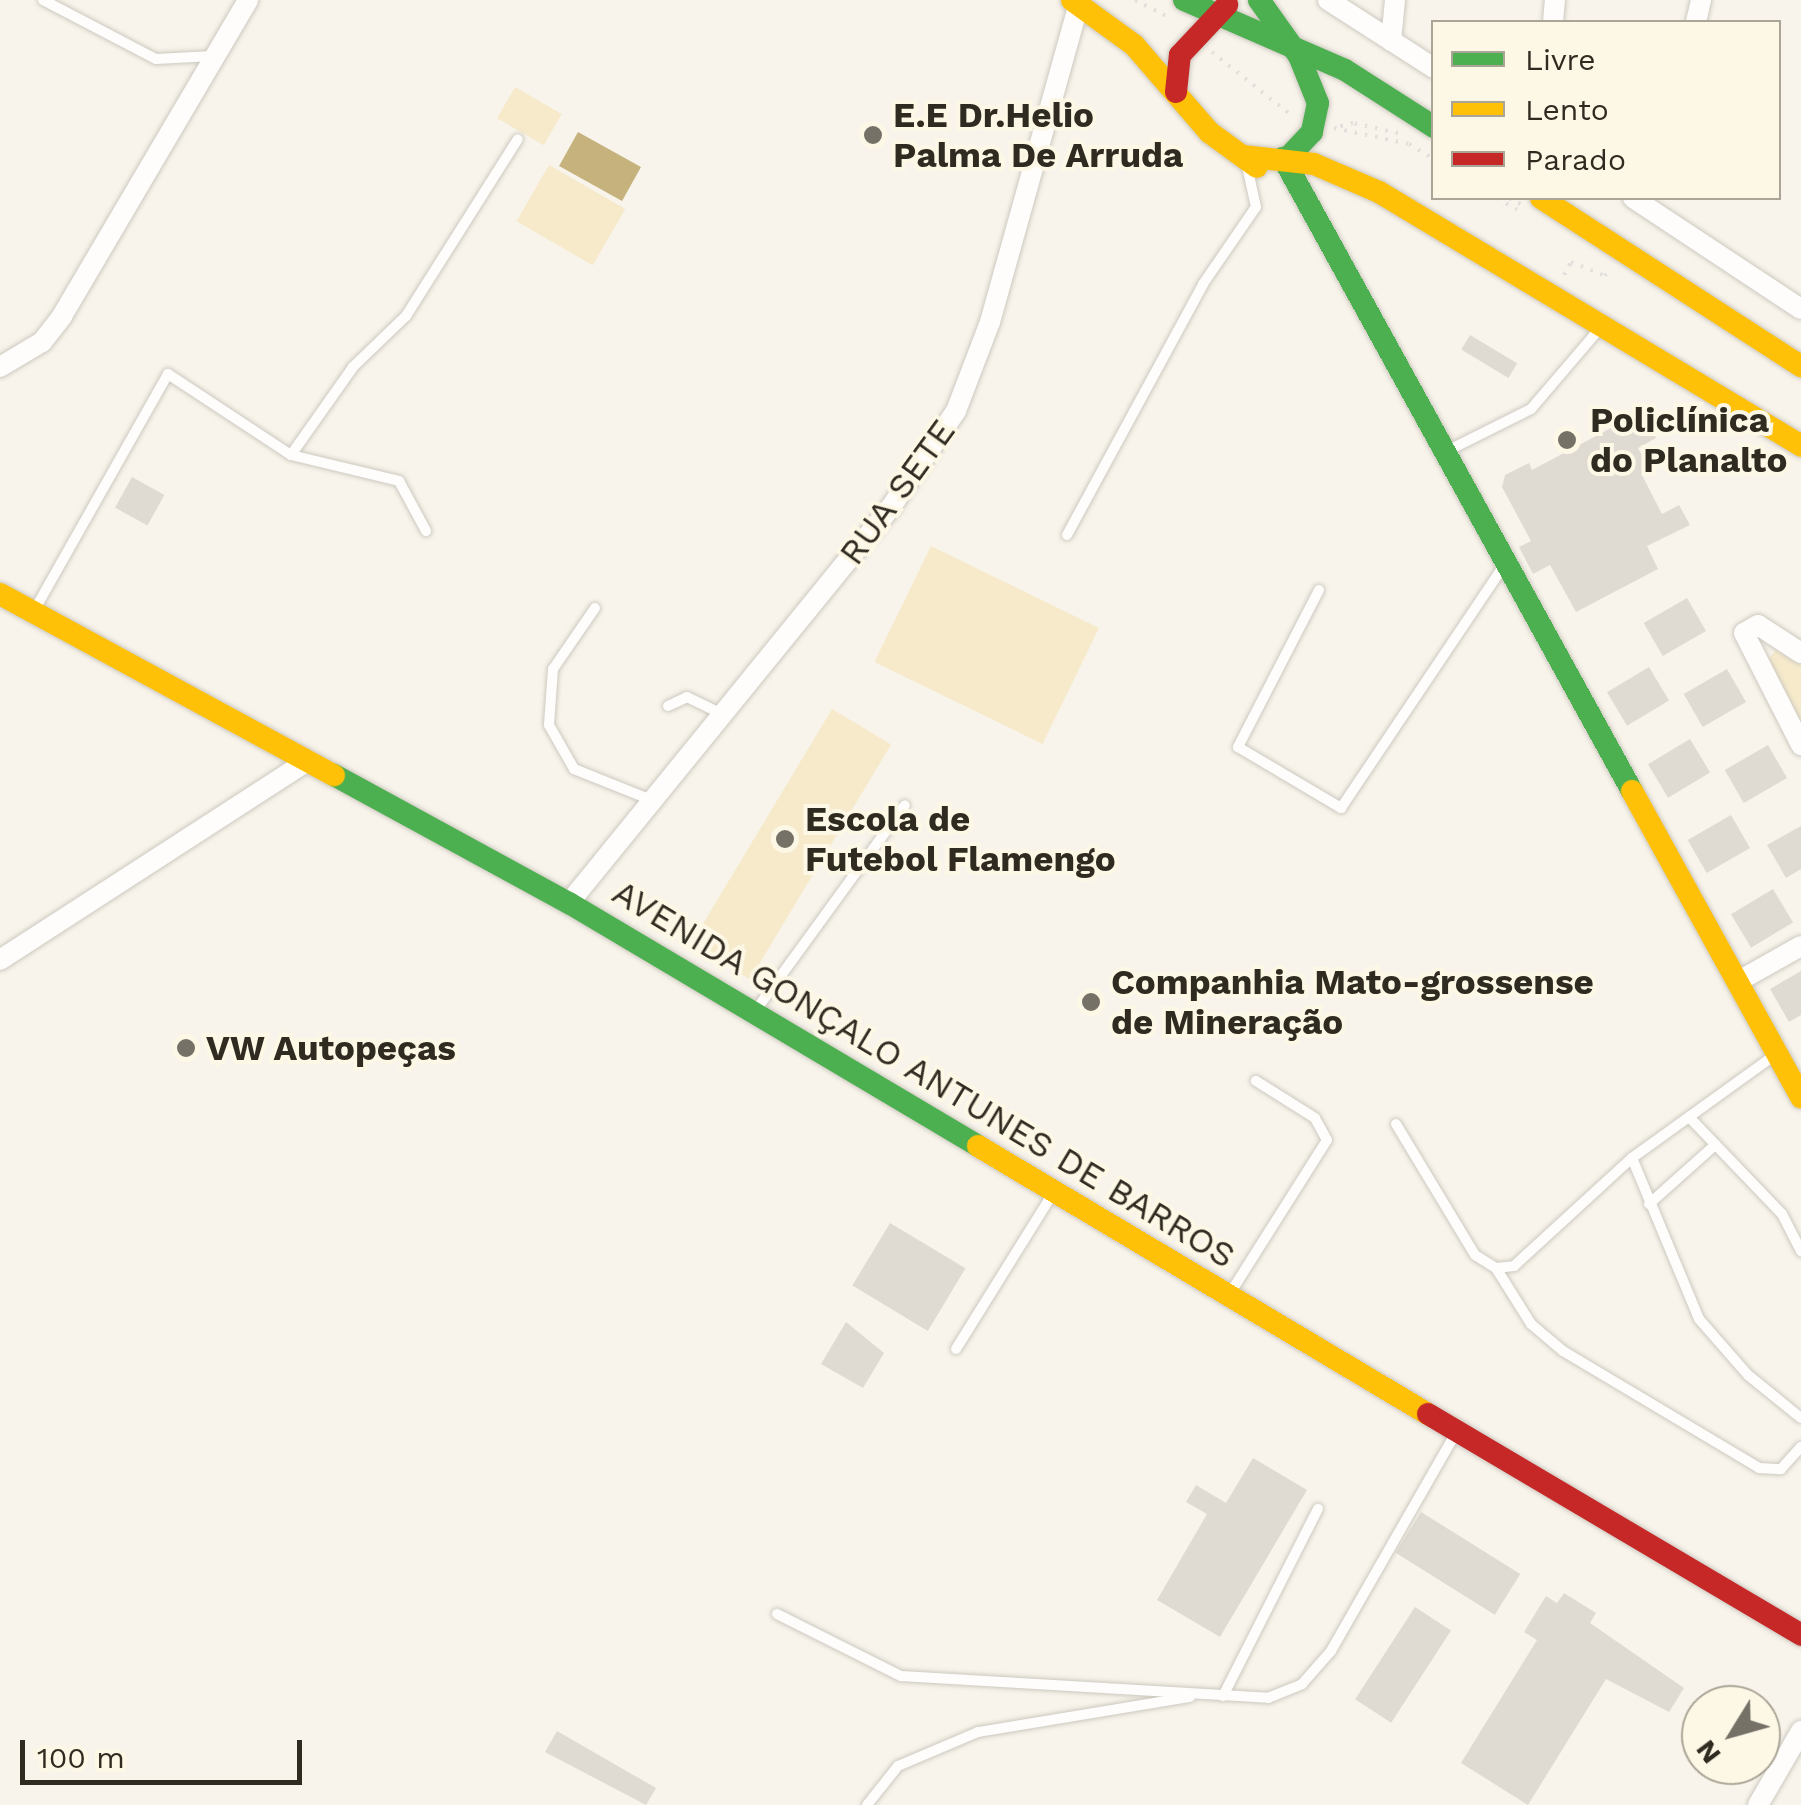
<!DOCTYPE html>
<meta charset="utf-8">
<style>
body{margin:0}
#map{position:relative;width:1801px;height:1805px;overflow:hidden;background:#f8f4eb;font-family:"Work Sans",sans-serif}
div>[style]{position:absolute}
.green>*{inset:0;background:#f6eacb;transform-origin:0 0}
.water>*{inset:0;background:#c5b27d;transform-origin:0 0}
.building>*{inset:0;background:#dfdbd2;transform-origin:0 0}
.path>*{height:4px;margin-top:-2px;transform-origin:0;background:repeating-linear-gradient(90deg,#e1e0dd 0 2.5px,transparent 0 10.5px)}
.roads{filter:drop-shadow(0 0 2px #cdc9c0) drop-shadow(0 0 2px #cdc9c0)}
.lane>*{height:10px;margin:-5px;padding:0 5px;transform-origin:5px;border-radius:5px;background:#fefdfc}
.street>*{height:20px;margin:-10px;padding:0 10px;transform-origin:10px;border-radius:10px;background:#fefdfc}
.fast>*{height:22px;margin:-11px;padding:0 11px;transform-origin:11px;border-radius:11px;background:#4caf50}
.slow>*{height:22px;margin:-11px;padding:0 11px;transform-origin:11px;border-radius:11px;background:#ffc107}
.jam>*{height:22px;margin:-11px;padding:0 11px;transform-origin:11px;border-radius:11px;background:#c62828}
.dots>*{width:28px;height:28px;translate:-50% -50%;box-sizing:border-box;border:5px solid #fdf7e6;border-radius:50%}
span{translate:-50% -50%;white-space:nowrap;text-align:center;line-height:1.15;-webkit-text-stroke:8px #fdf7e6;paint-order:stroke}
.poi-label{font-size:35px;color:#2f2b20;font-weight:700}
.left{translate:0 -50%;text-align:left}
.street-label{font-size:35px;color:#2f2b20}
.legend{position:absolute;left:1431px;top:20px;width:350px;height:180px;box-sizing:border-box;background:#fdf7e6;border:2px solid #aba597;margin:0;padding:12px 18px;list-style:none;font-size:30px;color:#2f2b20}
.legend li{display:flex;align-items:center;gap:20px;height:50px}
.legend b{width:50px;border:2px solid #aba597}
.north{position:absolute;left:1681px;top:1685px;width:100px;height:100px;box-sizing:border-box;background:#fdf7e6;border:2px solid #aba597;border-radius:50%;rotate:233deg;font-size:28px;font-weight:700;line-height:40px;text-align:center;color:#2f2b20}
.north::after{content:'';display:block;margin:auto;width:35px;height:45px;background:#757167;clip-path:polygon(50% 0,100% 100%,50% 72%,0 100%)}
.scale{position:absolute;left:20px;top:1740px;width:282px;height:45px;box-sizing:border-box;border:5px solid #2f2b20;border-top:0;padding-left:12px;font-size:30px;line-height:35px;white-space:nowrap;color:#2f2b20;-webkit-text-stroke:8px #fdf7e6;paint-order:stroke}
</style>
<div id="map">
<div class="green">
<i style="left:515px;top:87px;width:54px;height:36px;rotate:30deg"></i>
<i style="left:549px;top:165px;width:88px;height:65px;rotate:30deg"></i>
<i style="left:931px;top:546px;width:187px;height:129px;rotate:26deg"></i>
<i style="clip-path:polygon(1776px 650px,1801px 665px,1801px 722px,1767px 661px)"></i>
<i style="left:832px;top:709px;width:69px;height:274px;rotate:31deg"></i>
</div>
<div class="water">
<i style="left:578px;top:132px;width:72px;height:39px;rotate:29deg"></i>
</div>
<div class="building">
<i style="left:1470px;top:335px;width:55px;height:17px;rotate:31deg"></i>
<i style="clip-path:polygon(1641px 412px,1656px 438px,1638px 448px,1650px 471px,1642px 475px,1662px 514px,1679px 505px,1690px 525px,1647px 546px,1658px 569px,1576px 612px,1550px 565px,1533px 574px,1519px 547px,1531px 541px,1502px 487px,1505px 475px,1529px 463px,1532px 470px)"></i>
<i style="left:132px;top:477px;width:37px;height:35px;rotate:29deg"></i>
<i style="left:1687px;top:598px;width:38px;height:50px;rotate:60deg"></i>
<i style="left:1649px;top:667px;width:39px;height:49px;rotate:59deg"></i>
<i style="left:1727px;top:669px;width:38px;height:50px;rotate:60deg"></i>
<i style="left:1690px;top:739px;width:39px;height:49px;rotate:59deg"></i>
<i style="left:1768px;top:745px;width:38px;height:50px;rotate:60deg"></i>
<i style="left:1731px;top:815px;width:38px;height:50px;rotate:60deg"></i>
<i style="clip-path:polygon(1801px 826px,1801px 869px,1786px 878px,1767px 845px)"></i>
<i style="left:1773px;top:889px;width:39px;height:49px;rotate:59deg"></i>
<i style="clip-path:polygon(1801px 971px,1801px 1015px,1789px 1022px,1770px 989px)"></i>
<i style="left:890px;top:1223px;width:88px;height:73px;rotate:31deg"></i>
<i style="clip-path:polygon(846px 1322px,884px 1353px,863px 1388px,821px 1364px)"></i>
<i style="clip-path:polygon(1253px 1458px,1307px 1490px,1220px 1637px,1157px 1600px,1207px 1514px,1186px 1502px,1196px 1485px,1226px 1503px)"></i>
<i style="left:1421px;top:1512px;width:117px;height:48px;rotate:32deg"></i>
<i style="clip-path:polygon(1564px 1593px,1596px 1613px,1590px 1623px,1684px 1688px,1669px 1712px,1606px 1679px,1528px 1805px,1461px 1763px,1537px 1640px,1524px 1632px,1546px 1596px,1557px 1603px)"></i>
<i style="left:1415px;top:1607px;width:43px;height:110px;rotate:33deg"></i>
<i style="clip-path:polygon(557px 1731px,656px 1788px,646px 1805px,545px 1752px)"></i>
</div>
<div class="path">
<i style="left:1135px;top:0;width:34px;rotate:27deg"></i>
<i style="left:1212px;top:52px;width:101px;rotate:38.6deg"></i>
<i style="left:1398px;top:133px;width:46px;rotate:-167.5deg"></i>
<i style="left:1353px;top:123px;width:20px;rotate:165deg"></i>
<i style="left:1334px;top:128px;width:77px;rotate:12deg"></i>
<i style="left:1409px;top:144px;width:29px;rotate:31deg"></i>
<i style="left:1497px;top:198px;width:30px;rotate:30deg"></i>
<i style="left:1509px;top:198px;width:13px;rotate:27deg"></i>
<i style="left:1564px;top:275px;width:15px;rotate:-62deg"></i>
<i style="left:1571px;top:262px;width:37px;rotate:22deg"></i>
<i style="left:1605px;top:276px;width:9px;rotate:-58deg"></i>
</div>
<div class="roads">
<div class="lane">
<i style="left:43px;top:0;width:127px;rotate:27.6deg"></i>
<i style="left:156px;top:59px;width:57px;rotate:-3deg"></i>
<i style="left:1447px;top:451px;width:94px;rotate:-26.6deg"></i>
<i style="left:1531px;top:409px;width:108px;rotate:-49.5deg"></i>
<i style="left:291px;top:455px;width:111px;rotate:13.5deg"></i>
<i style="left:399px;top:481px;width:57px;rotate:61.6deg"></i>
<i style="left:1067px;top:535px;width:285px;rotate:-61.5deg"></i>
<i style="left:1203px;top:284px;width:93px;rotate:-55.5deg"></i>
<i style="left:1256px;top:207px;width:42px;rotate:-102.4deg"></i>
<i style="left:1319px;top:590px;width:177px;rotate:117.3deg"></i>
<i style="left:1238px;top:747px;width:120px;rotate:30.6deg"></i>
<i style="left:1341px;top:808px;width:293px;rotate:-56.1deg"></i>
<i style="left:595px;top:608px;width:74px;rotate:124.5deg"></i>
<i style="left:553px;top:669px;width:56px;rotate:94.1deg"></i>
<i style="left:549px;top:725px;width:51px;rotate:60.4deg"></i>
<i style="left:574px;top:769px;width:83px;rotate:21.9deg"></i>
<i style="left:35px;top:609px;width:270px;rotate:-60.5deg"></i>
<i style="left:168px;top:374px;width:147px;rotate:33.4deg"></i>
<i style="left:291px;top:455px;width:108px;rotate:-54.8deg"></i>
<i style="left:353px;top:367px;width:74px;rotate:-43.9deg"></i>
<i style="left:406px;top:316px;width:209px;rotate:-57.7deg"></i>
<i style="left:668px;top:706px;width:21px;rotate:-25deg"></i>
<i style="left:687px;top:697px;width:39px;rotate:26deg"></i>
<i style="left:756px;top:1010px;width:253px;rotate:-54deg"></i>
<i style="left:1689px;top:1117px;width:134px;rotate:46.2deg"></i>
<i style="left:1782px;top:1214px;width:42px;rotate:62.8deg"></i>
<i style="left:1396px;top:1124px;width:153px;rotate:58.9deg"></i>
<i style="left:1475px;top:1255px;width:25px;rotate:32deg"></i>
<i style="left:1496px;top:1268px;width:18px;rotate:-6deg"></i>
<i style="left:1514px;top:1266px;width:160px;rotate:-42.5deg"></i>
<i style="left:1632px;top:1158px;width:178px;rotate:-35.8deg"></i>
<i style="left:1632px;top:1158px;width:174px;rotate:67.4deg"></i>
<i style="left:1699px;top:1319px;width:74px;rotate:48.8deg"></i>
<i style="left:1748px;top:1375px;width:68px;rotate:39.1deg"></i>
<i style="left:1649px;top:1204px;width:89px;rotate:-41.8deg"></i>
<i style="left:1496px;top:1268px;width:66px;rotate:58deg"></i>
<i style="left:1531px;top:1324px;width:42px;rotate:40.2deg"></i>
<i style="left:1563px;top:1351px;width:228px;rotate:30.8deg"></i>
<i style="left:1759px;top:1468px;width:22px;rotate:3deg"></i>
<i style="left:1781px;top:1469px;width:30px;rotate:-48deg"></i>
<i style="left:1229px;top:1295px;width:183px;rotate:-57.7deg"></i>
<i style="left:1327px;top:1140px;width:25px;rotate:-119deg"></i>
<i style="left:1315px;top:1118px;width:70px;rotate:-147.9deg"></i>
<i style="left:956px;top:1349px;width:184px;rotate:-58.1deg"></i>
<i style="left:777px;top:1614px;width:139px;rotate:26.6deg"></i>
<i style="left:901px;top:1676px;width:368px;rotate:3.4deg"></i>
<i style="left:1268px;top:1698px;width:37px;rotate:-22deg"></i>
<i style="left:1302px;top:1684px;width:44px;rotate:-48.7deg"></i>
<i style="left:1331px;top:1651px;width:251px;rotate:-60.2deg"></i>
<i style="left:1223px;top:1696px;width:210px;rotate:-63.1deg"></i>
<i style="left:867px;top:1805px;width:50px;rotate:-51.5deg"></i>
<i style="left:898px;top:1766px;width:87px;rotate:-23deg"></i>
<i style="left:978px;top:1732px;width:215px;rotate:-9.4deg"></i>
</div>
<div class="street">
<i style="left:1328px;top:0;width:126px;rotate:32.7deg"></i>
<i style="left:1553px;top:22px;width:22px;rotate:-85deg"></i>
<i style="left:1696px;top:22px;width:23px;rotate:-77deg"></i>
<i style="left:1391px;top:41px;width:41px;rotate:-84.4deg"></i>
<i style="left:1633px;top:198px;width:201px;rotate:33.5deg"></i>
<i style="left:0;top:367px;width:49px;rotate:-30.8deg"></i>
<i style="left:42px;top:342px;width:33px;rotate:-52deg"></i>
<i style="left:62px;top:316px;width:367px;rotate:-59.5deg"></i>
<i style="left:1801px;top:653px;width:51px;rotate:-146.9deg"></i>
<i style="left:1758px;top:625px;width:16px;rotate:150deg"></i>
<i style="left:1744px;top:633px;width:126px;rotate:63deg"></i>
<i style="left:569px;top:903px;width:510px;rotate:-50.88deg"></i>
<i style="left:891px;top:507px;width:116px;rotate:-55.9deg"></i>
<i style="left:956px;top:411px;width:95px;rotate:-69.1deg"></i>
<i style="left:990px;top:322px;width:330px;rotate:-74.4deg"></i>
<i style="left:0;top:960px;width:367px;rotate:-32.9deg"></i>
<i style="left:1737px;top:982px;width:73px;rotate:-29.4deg"></i>
<i style="left:1758px;top:1805px;width:86px;rotate:-59.8deg"></i>
</div>
<div class="fast">
<i style="left:1184px;top:0;width:176px;rotate:23.5deg"></i>
<i style="left:1345px;top:70px;width:106px;rotate:32.6deg"></i>
<i style="left:1259px;top:0;width:69px;rotate:54.5deg"></i>
<i style="left:1299px;top:56px;width:51px;rotate:68deg"></i>
<i style="left:1318px;top:103px;width:30px;rotate:102deg"></i>
<i style="left:1312px;top:132px;width:34px;rotate:133deg"></i>
<i style="left:1283px;top:158px;width:723px;rotate:61.13deg"></i>
<i style="left:334px;top:775px;width:268px;rotate:28.6deg"></i>
<i style="left:569px;top:903px;width:476px;rotate:30.7deg"></i>
</div>
<div class="slow">
<i style="left:1072px;top:0;width:77px;rotate:36deg"></i>
<i style="left:1134px;top:45px;width:115px;rotate:49.2deg"></i>
<i style="left:1209px;top:132px;width:59px;rotate:36.1deg"></i>
<i style="left:1243px;top:156px;width:71px;rotate:6.4deg"></i>
<i style="left:1314px;top:164px;width:71px;rotate:23.3deg"></i>
<i style="left:1379px;top:192px;width:493px;rotate:31deg"></i>
<i style="left:1541px;top:198px;width:310px;rotate:32.9deg"></i>
<i style="left:0;top:594px;width:380px;rotate:28.5deg"></i>
<i style="left:1632px;top:791px;width:350px;rotate:61.1deg"></i>
<i style="left:978px;top:1146px;width:524px;rotate:30.78deg"></i>
</div>
<div class="jam">
<i style="left:1176px;top:92px;width:37px;rotate:-84deg"></i>
<i style="left:1180px;top:55px;width:69px;rotate:-46.8deg"></i>
<i style="left:1428px;top:1414px;width:434px;rotate:30.6deg"></i>
</div>
</div>
<div class="dots">
<i style="left:873px;top:135px;background:#757167"></i>
<i style="left:1567px;top:440px;background:#757167"></i>
<i style="left:785px;top:839px;background:#757167"></i>
<i style="left:1091px;top:1002px;background:#757167"></i>
<i style="left:186px;top:1048px;background:#757167"></i>
</div>
<div class="poi-label">
<span class="left" style="left:893px;top:135px">E.E Dr.Helio<br>Palma De Arruda</span>
<span class="left" style="left:1590px;top:440px">Policlínica<br>do Planalto</span>
<span class="left" style="left:805px;top:839px">Escola de<br>Futebol Flamengo</span>
<span class="left" style="left:1111px;top:1002px">Companhia Mato-grossense<br>de Mineração</span>
<span class="left" style="left:206px;top:1048px">VW Autopeças</span>
</div>
<div class="street-label">
<span style="left:897px;top:492px;rotate:-54deg">RUA SETE</span>
<span style="left:924px;top:1074px;rotate:31deg">AVENIDA GONÇALO ANTUNES DE BARROS</span>
</div>
<ul class="legend">
<li><b style="height:12px;background:#4caf50"></b>Livre</li>
<li><b style="height:12px;background:#ffc107"></b>Lento</li>
<li><b style="height:12px;background:#c62828"></b>Parado</li>
</ul>
<div class="north">N</div>
<div class="scale">100 m</div>
</div>
